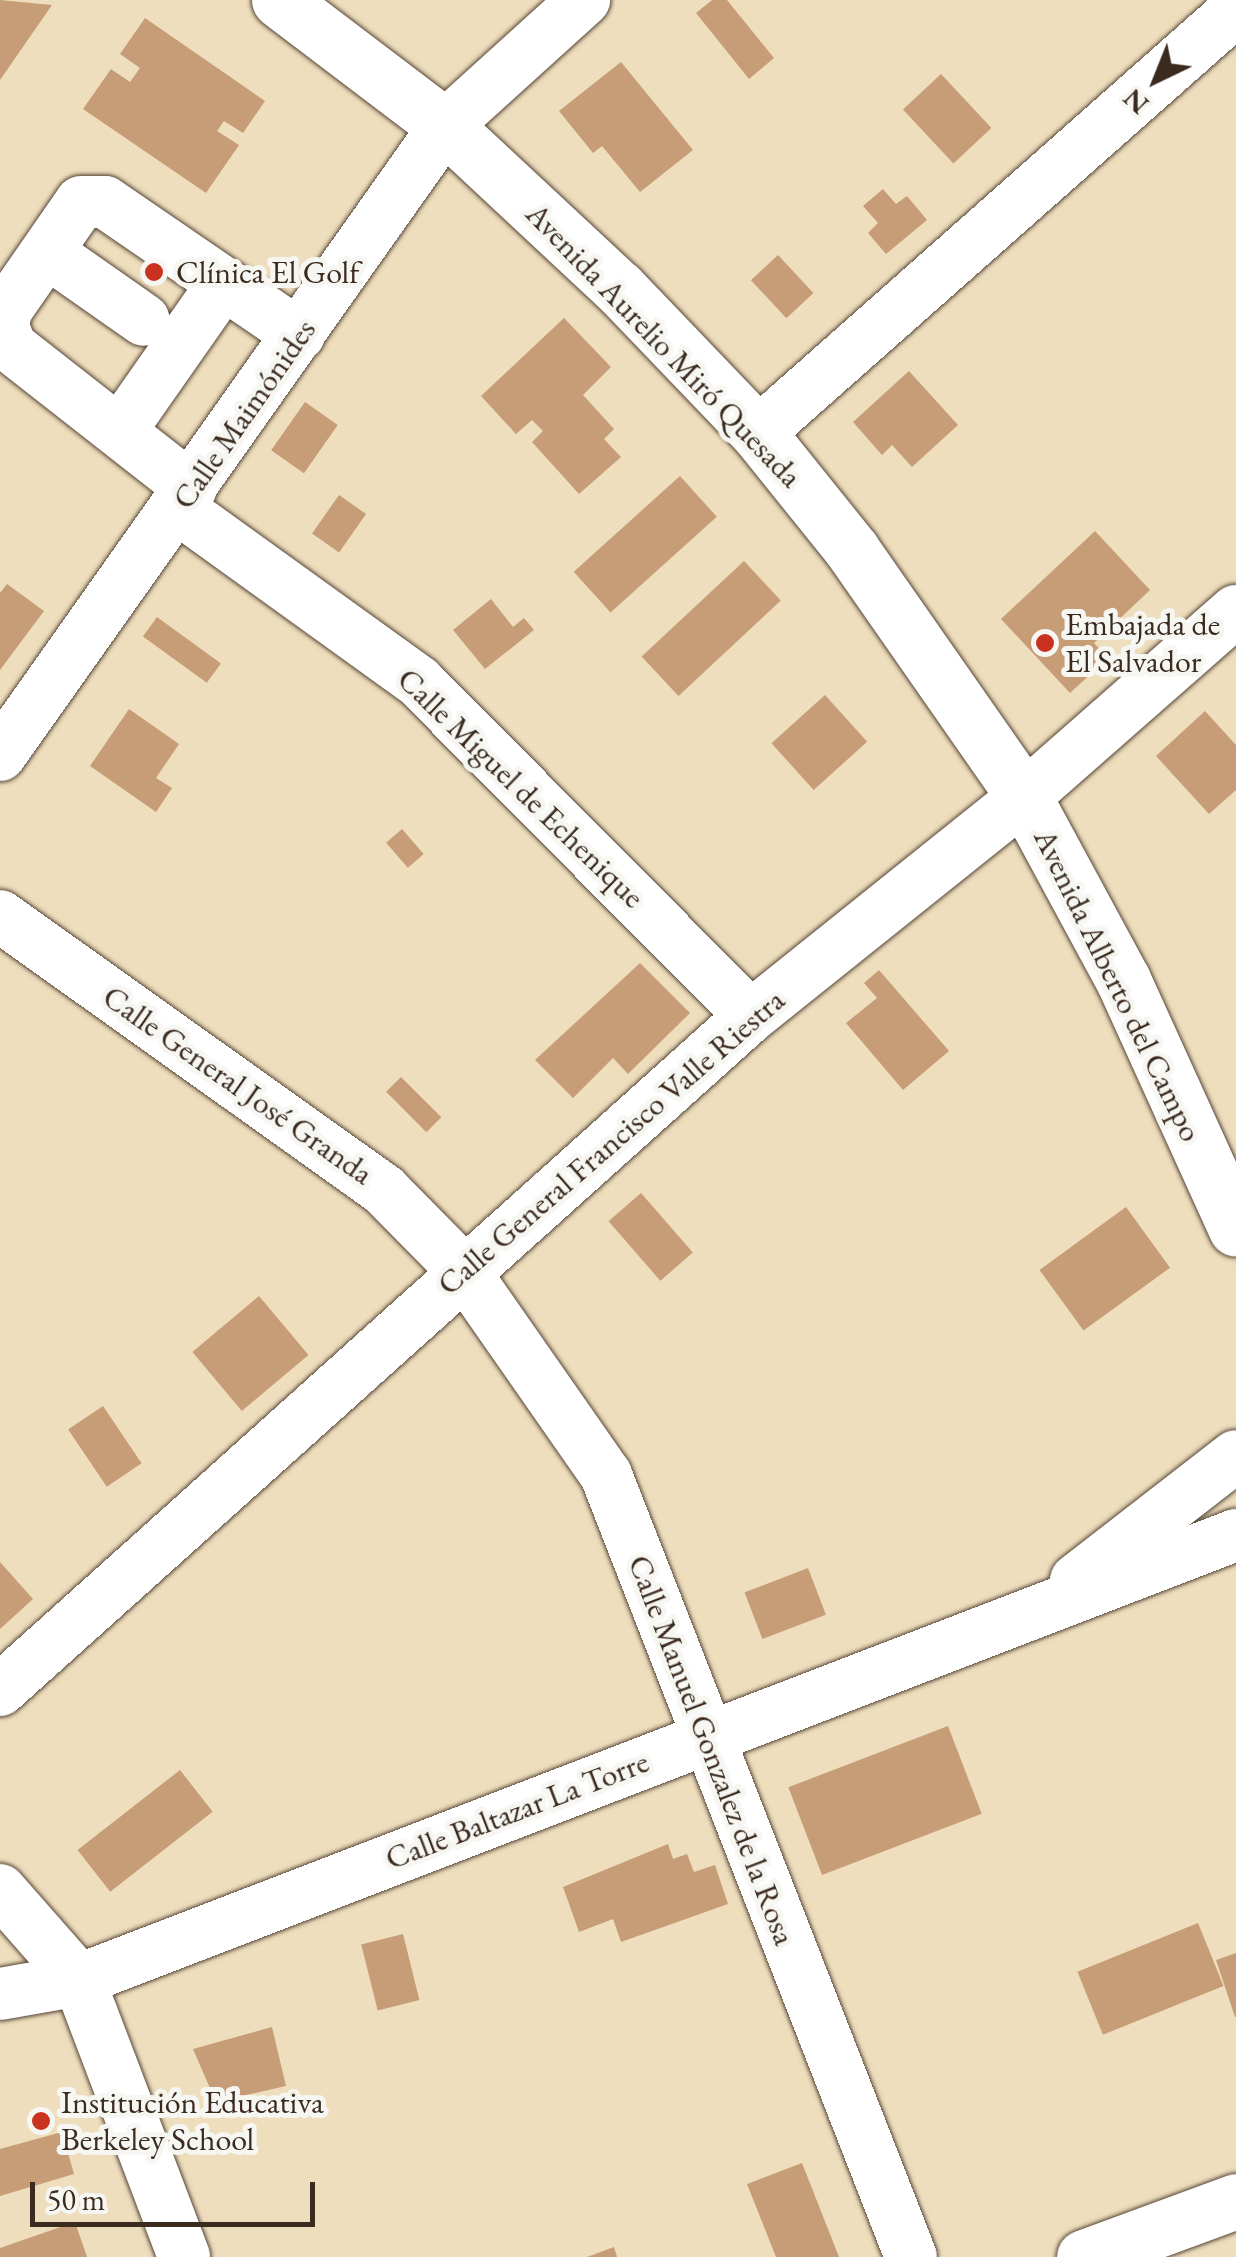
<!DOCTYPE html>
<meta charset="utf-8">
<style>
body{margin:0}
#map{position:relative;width:1236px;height:2257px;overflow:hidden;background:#eedebd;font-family:"EB Garamond",serif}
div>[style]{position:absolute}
.building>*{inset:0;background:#c69d76;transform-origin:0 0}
.roads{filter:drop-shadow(0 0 2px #564536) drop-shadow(0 0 2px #564536)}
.minor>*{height:52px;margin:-26px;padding:0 26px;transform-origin:26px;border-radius:26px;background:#fff}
.major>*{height:55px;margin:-27.5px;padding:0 27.5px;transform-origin:27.5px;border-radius:27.5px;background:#fff}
.dots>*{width:28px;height:28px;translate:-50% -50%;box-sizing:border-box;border:5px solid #f6f6f2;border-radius:50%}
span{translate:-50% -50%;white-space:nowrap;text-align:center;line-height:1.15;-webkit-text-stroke:10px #f6f6f2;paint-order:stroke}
.poi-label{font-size:32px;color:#3b2a1e}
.left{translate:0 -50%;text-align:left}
.street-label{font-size:32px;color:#3b2a1e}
.north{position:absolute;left:1106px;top:30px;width:100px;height:100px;-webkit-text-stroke:8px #f6f6f2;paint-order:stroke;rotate:223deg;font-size:28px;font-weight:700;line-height:40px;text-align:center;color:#3b2a1e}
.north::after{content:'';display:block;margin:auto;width:35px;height:45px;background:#3b2a1e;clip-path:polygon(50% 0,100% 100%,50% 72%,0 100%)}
.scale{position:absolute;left:30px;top:2182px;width:285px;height:45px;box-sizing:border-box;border:5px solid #3b2a1e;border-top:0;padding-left:12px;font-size:30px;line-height:35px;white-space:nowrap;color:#3b2a1e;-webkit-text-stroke:8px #f6f6f2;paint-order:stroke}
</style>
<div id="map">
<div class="building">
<i style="clip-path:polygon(0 0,52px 5px,0 80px)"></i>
<i style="clip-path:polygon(712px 0,727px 0,774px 58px,749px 79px,696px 13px)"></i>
<i style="clip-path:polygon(145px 18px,265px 101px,243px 133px,224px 121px,217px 131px,239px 145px,206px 193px,83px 109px,111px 69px,130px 82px,140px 68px,120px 54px)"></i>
<i style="clip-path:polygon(621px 62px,693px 150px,640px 192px,602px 146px,593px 153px,559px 111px)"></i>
<i style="left:941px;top:74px;width:74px;height:52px;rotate:47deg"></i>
<i style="clip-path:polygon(883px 189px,896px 204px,907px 196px,927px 220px,886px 254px,868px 233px,878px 223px,863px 206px)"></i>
<i style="left:778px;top:255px;width:52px;height:37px;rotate:47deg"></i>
<i style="clip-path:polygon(564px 318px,611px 367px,583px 395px,614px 429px,604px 439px,621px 457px,579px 494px,532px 442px,543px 431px,532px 420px,516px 434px,481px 396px)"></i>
<i style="clip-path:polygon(909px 371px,958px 425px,912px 467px,892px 445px,882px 455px,853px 422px)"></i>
<i style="left:305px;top:402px;width:40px;height:59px;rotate:35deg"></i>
<i style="left:680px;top:476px;width:55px;height:143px;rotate:48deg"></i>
<i style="left:339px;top:495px;width:33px;height:47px;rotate:35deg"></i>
<i style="clip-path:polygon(1095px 531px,1150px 590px,1094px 643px,1108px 658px,1070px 693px,1001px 619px)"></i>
<i style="left:744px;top:561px;width:54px;height:140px;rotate:47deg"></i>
<i style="clip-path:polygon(7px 584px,44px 611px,0 670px,0 593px)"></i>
<i style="clip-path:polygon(491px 599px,513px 627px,524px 618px,534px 630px,485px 669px,453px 630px)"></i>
<i style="left:157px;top:617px;width:79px;height:24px;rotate:36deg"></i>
<i style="left:825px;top:695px;width:63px;height:72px;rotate:48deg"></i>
<i style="clip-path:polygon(129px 709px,179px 744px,156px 778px,172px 788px,156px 812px,90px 766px)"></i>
<i style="clip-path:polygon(1205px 711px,1236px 745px,1236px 790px,1209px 814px,1156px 756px)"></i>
<i style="left:402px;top:829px;width:33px;height:21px;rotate:49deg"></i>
<i style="clip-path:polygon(640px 963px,690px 1013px,628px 1074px,613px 1058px,573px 1098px,535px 1060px)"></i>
<i style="clip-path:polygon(879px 970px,949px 1051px,903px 1090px,846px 1023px,877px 998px,864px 983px)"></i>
<i style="left:401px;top:1077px;width:57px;height:21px;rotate:45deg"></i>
<i style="left:641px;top:1193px;width:79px;height:43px;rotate:49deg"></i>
<i style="left:1126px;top:1207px;width:75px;height:107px;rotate:54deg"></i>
<i style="left:259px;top:1296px;width:77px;height:87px;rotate:50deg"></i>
<i style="left:103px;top:1406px;width:69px;height:42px;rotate:56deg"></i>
<i style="clip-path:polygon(0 1562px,33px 1599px,0 1629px)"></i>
<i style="left:808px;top:1568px;width:50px;height:68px;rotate:69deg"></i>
<i style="left:948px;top:1726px;width:94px;height:171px;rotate:69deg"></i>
<i style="left:180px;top:1770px;width:53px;height:130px;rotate:52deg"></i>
<i style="clip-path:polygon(668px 1844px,673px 1859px,687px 1854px,694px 1872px,715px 1865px,728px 1904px,621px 1942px,613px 1919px,579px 1932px,563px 1887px)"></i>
<i style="left:1198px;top:1923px;width:68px;height:130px;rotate:68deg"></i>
<i style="left:403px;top:1934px;width:68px;height:43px;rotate:76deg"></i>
<i style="clip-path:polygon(1236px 1953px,1236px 2017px,1235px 2017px,1216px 1960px)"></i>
<i style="clip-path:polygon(272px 2027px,286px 2086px,216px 2102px,193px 2049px)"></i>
<i style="clip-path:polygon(62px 2132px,74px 2174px,0 2196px,0 2149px)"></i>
<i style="clip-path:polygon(802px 2163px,839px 2257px,776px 2257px,747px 2184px)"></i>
<i style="clip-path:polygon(75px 2222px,87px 2257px,0 2257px,0 2248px)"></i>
<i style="clip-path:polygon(614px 2247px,617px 2257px,587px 2257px)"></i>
</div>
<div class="roads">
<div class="minor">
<i style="left:47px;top:252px;width:118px;rotate:35deg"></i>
<i style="left:122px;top:428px;width:176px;rotate:-55deg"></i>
<i style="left:758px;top:433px;width:638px;rotate:-41.51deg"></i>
<i style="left:191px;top:488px;width:229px;rotate:-141.9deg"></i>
<i style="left:11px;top:347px;width:22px;rotate:-112deg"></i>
<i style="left:3px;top:327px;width:17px;rotate:-80deg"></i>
<i style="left:6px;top:310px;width:131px;rotate:-55.2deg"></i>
<i style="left:81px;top:202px;width:24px"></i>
<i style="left:105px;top:202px;width:235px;rotate:34.4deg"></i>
<i style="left:178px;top:508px;width:297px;rotate:35.8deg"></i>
<i style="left:419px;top:682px;width:471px;rotate:45.2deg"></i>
<i style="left:0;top:755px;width:770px;rotate:-54.72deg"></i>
<i style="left:445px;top:126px;width:188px;rotate:-42.2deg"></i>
<i style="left:0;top:916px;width:472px;rotate:35.5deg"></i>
<i style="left:384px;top:1190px;width:112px;rotate:45.4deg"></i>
<i style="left:463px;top:1270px;width:250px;rotate:55.1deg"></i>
<i style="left:606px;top:1475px;width:839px;rotate:68.69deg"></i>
<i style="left:1076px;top:1580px;width:202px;rotate:-37.8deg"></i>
<i style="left:0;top:1690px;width:1009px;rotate:-41.91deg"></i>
<i style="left:751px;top:1016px;width:350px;rotate:-38.7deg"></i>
<i style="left:1024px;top:797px;width:282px;rotate:-41.3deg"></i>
<i style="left:0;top:1890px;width:120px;rotate:48.7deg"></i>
<i style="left:79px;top:1980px;width:296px;rotate:69.2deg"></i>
<i style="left:0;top:1994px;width:80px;rotate:-10deg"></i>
<i style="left:79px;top:1980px;width:1240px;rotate:-21.04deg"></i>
</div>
<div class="major">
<i style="left:279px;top:0;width:208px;rotate:37.2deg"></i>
<i style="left:445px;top:126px;width:238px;rotate:43deg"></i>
<i style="left:619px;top:288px;width:201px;rotate:46.2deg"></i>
<i style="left:758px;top:433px;width:150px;rotate:51.2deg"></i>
<i style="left:852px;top:550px;width:301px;rotate:55.1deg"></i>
<i style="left:1024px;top:797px;width:208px;rotate:61.6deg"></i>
<i style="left:1123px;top:980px;width:273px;rotate:65.6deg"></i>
<i style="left:1084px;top:2257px;width:162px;rotate:-20.2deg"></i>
</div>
</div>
<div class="dots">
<i style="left:154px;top:272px;background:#c8321e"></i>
<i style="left:1045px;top:643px;background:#c8321e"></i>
<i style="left:41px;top:2121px;background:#c8321e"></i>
</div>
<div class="poi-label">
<span class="left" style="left:176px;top:272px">Clínica El Golf</span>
<span class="left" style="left:1065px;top:643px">Embajada de<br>El Salvador</span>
<span class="left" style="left:61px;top:2121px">Institución Educativa<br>Berkeley School</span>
</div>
<div class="street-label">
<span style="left:664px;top:345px;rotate:46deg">Avenida Aurelio Miró Quesada</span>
<span style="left:244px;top:414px;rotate:-55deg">Calle Maimónides</span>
<span style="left:521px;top:788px;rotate:44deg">Calle Miguel de Echenique</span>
<span style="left:1118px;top:985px;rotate:64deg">Avenida Alberto del Campo</span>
<span style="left:238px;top:1085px;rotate:35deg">Calle General José Granda</span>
<span style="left:611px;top:1142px;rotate:-41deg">Calle General Francisco Valle Riestra</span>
<span style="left:712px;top:1750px;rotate:69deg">Calle Manuel Gonzalez de la Rosa</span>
<span style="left:517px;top:1810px;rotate:-21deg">Calle Baltazar La Torre</span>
</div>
<div class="north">N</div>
<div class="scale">50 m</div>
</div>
